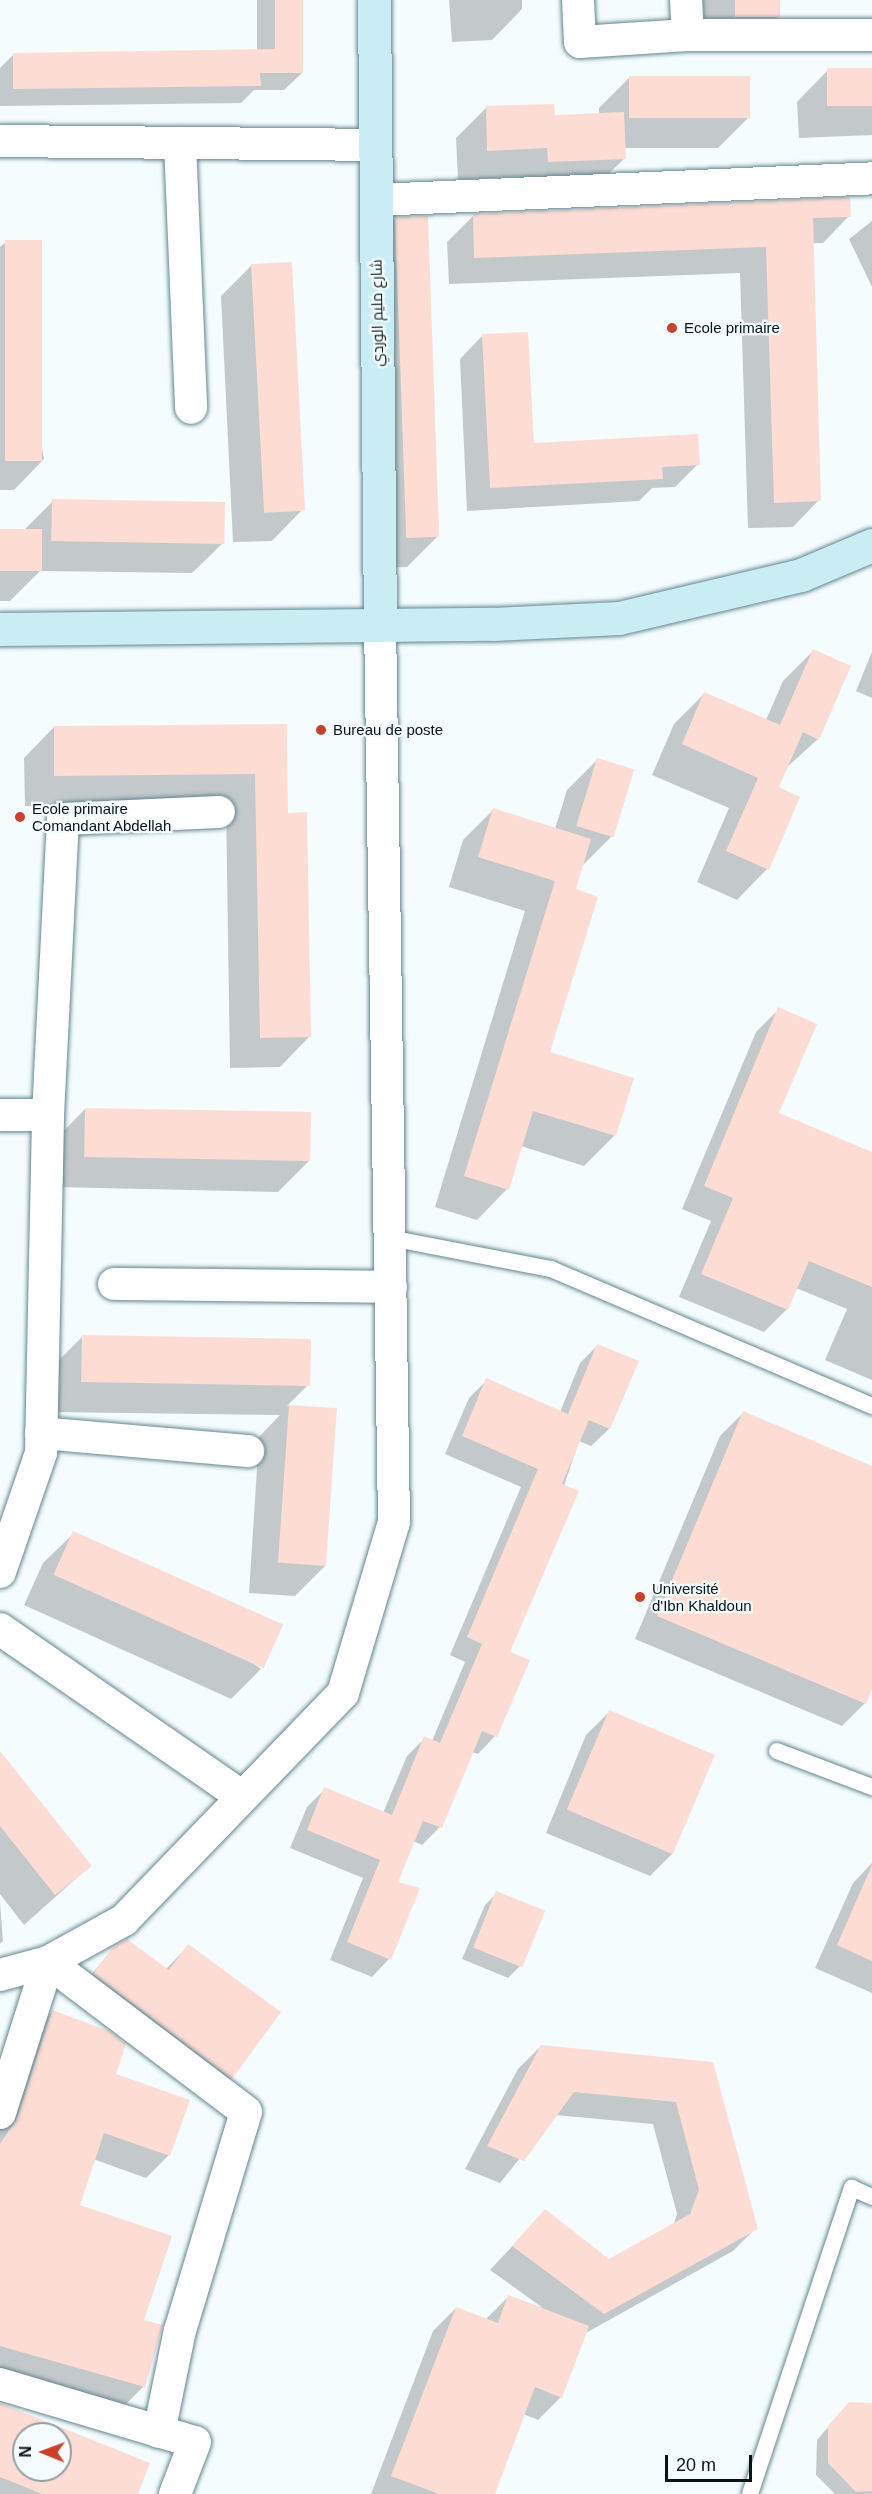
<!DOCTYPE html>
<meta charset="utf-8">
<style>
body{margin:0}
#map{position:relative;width:872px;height:2494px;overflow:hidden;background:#f4fcfe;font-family:Helvetica,Cairo,sans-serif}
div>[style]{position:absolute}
.shadow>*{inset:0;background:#0003}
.building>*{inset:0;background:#fddcd4;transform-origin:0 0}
.roads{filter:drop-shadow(0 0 2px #61878e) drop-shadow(0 0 2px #61878e)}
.lane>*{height:16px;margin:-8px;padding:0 8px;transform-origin:8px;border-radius:8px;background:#fff}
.street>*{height:32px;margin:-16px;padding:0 16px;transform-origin:16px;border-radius:16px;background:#fff}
.secondary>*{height:33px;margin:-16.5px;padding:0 16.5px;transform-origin:16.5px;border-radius:16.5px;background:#caedf3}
.dots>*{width:16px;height:16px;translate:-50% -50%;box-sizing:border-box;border:3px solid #f4fcfe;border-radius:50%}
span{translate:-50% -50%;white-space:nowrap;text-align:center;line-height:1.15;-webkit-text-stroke:4.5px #f4fcfe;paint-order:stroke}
.street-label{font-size:15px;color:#061518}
.poi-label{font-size:15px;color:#061518}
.left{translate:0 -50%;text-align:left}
.north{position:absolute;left:12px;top:2422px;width:60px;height:60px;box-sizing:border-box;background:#f4fcfe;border:2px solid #95a0a2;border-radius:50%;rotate:271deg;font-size:16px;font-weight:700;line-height:24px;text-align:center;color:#061518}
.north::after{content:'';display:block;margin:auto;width:21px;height:27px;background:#cb4028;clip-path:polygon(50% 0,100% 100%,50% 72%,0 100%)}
.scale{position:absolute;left:665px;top:2455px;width:87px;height:27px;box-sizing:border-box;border:3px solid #061518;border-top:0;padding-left:8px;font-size:18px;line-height:21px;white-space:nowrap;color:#061518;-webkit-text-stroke:4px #f4fcfe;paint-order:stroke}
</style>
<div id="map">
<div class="shadow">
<i style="clip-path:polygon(257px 0,301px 0,302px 73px,284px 90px,254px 90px,241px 103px,0 106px,0 68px,13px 55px,257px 51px)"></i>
<i style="clip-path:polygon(449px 0,522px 0,522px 9px,492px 40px,452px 42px)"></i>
<i style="clip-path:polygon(703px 0,778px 0,779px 16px,749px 47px,706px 47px)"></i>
<i style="clip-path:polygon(872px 69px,872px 135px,799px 138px,797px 102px,827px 71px)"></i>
<i style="clip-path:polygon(630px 77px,748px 118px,718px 148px,624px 148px,625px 158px,594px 188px,518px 191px,517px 177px,458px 180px,456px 138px,486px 108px,553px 117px,599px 115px,599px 108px)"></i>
<i style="clip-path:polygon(474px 215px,849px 216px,823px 243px,812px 243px,819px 500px,793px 527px,748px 528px,740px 273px,449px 284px,447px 242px)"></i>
<i style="clip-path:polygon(395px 219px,438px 536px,407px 567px,374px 568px,365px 249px)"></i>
<i style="clip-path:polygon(872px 221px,872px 287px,849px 239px)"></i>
<i style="clip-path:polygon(6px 242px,44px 459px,14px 490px,0 490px,0 247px)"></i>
<i style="clip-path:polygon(252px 265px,302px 510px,272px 541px,233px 542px,221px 296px)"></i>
<i style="clip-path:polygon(482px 336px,533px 445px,698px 464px,675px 487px,652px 488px,639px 501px,467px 511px,460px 359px)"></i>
<i style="clip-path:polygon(53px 501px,223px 543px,192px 573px,40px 571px,10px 601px,0 601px,0 531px,23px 531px)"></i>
<i style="clip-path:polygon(813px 651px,818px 739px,786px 768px,777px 788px,799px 797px,767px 869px,737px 900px,697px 882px,729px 808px,652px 775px,674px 724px,704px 694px,766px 720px,783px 681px)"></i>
<i style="clip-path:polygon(872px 652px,872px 698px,856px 691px)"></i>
<i style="clip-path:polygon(285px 725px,286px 814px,310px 1036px,280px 1067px,230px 1068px,226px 804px,25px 806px,24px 758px,54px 727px)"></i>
<i style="clip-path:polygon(598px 759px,612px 836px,581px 867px,574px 890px,549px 1053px,632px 1079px,614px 1136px,584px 1166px,521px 1146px,507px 1189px,477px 1220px,435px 1207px,525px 911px,449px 887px,463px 840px,493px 810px,555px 829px,567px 790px)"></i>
<i style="clip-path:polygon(779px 1009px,777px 1114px,872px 1154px,872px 1380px,825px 1360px,847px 1309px,796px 1288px,787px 1309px,764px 1332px,679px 1297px,711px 1221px,682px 1209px,756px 1032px)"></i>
<i style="clip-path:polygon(85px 1109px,309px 1161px,278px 1192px,54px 1187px,55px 1140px)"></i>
<i style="clip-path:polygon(83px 1336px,308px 1385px,287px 1406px,335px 1410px,325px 1566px,295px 1596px,249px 1593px,259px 1437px,280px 1415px,52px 1412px,52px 1367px)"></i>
<i style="clip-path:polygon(598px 1345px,609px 1429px,591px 1446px,579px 1441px,508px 1653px,495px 1736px,478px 1754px,472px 1752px,440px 1827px,422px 1845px,413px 1841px,396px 1883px,418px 1889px,389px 1959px,372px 1977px,330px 1960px,363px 1878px,290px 1848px,307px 1807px,325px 1789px,383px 1813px,407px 1756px,425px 1738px,432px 1741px,465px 1662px,450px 1655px,521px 1487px,445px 1454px,469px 1398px,487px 1380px,560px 1412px,580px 1363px)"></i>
<i style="clip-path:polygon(743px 1413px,872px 1467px,872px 1685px,865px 1703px,842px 1726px,635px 1639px,720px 1436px)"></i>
<i style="clip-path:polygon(74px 1533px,261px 1669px,231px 1699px,24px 1605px,43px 1563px)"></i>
<i style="clip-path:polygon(609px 1712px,673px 1853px,650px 1876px,546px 1833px,586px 1735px)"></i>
<i style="clip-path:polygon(0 1754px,90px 1866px,24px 1925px,0 1894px)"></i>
<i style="clip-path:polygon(872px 1863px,872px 1993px,815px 1968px,853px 1883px)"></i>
<i style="clip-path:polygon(497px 1893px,520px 1966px,508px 1978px,462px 1959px,485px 1905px)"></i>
<i style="clip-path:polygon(0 1902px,3px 1941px,0 1944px)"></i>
<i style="clip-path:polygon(188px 1946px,231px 2078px,208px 2101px,72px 1997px,114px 1948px,166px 1969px)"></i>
<i style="clip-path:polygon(52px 2012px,114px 2075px,169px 2155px,146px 2178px,93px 2159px,78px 2206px,142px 2321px,144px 2386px,121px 2409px,0 2375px,0 2126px,29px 2035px)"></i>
<i style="clip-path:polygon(541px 2046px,712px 2063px,756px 2228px,733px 2251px,584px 2334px,561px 2397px,538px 2420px,523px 2414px,493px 2494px,371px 2494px,433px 2331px,456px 2308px,485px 2320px,509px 2296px,543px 2308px,490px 2270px,545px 2211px,609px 2261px,673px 2226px,677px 2214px,653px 2124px,555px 2115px,500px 2183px,465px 2169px,518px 2069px)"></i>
<i style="clip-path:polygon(evenodd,0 2404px,149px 2464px,137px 2494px,0 2494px,0 2404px,24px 2434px,60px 2434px,60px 2470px,24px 2470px,24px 2434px)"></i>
<i style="clip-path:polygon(872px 2404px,872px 2494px,835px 2494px,816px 2475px,817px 2440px,837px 2417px)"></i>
</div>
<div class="building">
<i style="clip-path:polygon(275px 0,303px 0,303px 73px,260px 73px,261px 86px,13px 89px,13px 53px,275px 49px)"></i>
<i style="left:735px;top:0;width:45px;height:17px"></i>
<i style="left:872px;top:68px;width:38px;height:45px;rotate:90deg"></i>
<i style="left:629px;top:76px;width:121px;height:42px"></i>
<i style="clip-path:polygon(554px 104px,555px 115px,624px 112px,626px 159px,548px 162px,547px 148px,487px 151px,486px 106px)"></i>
<i style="clip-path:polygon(850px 197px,851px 217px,813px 218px,821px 501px,774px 503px,766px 247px,474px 258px,473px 214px)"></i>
<i style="left:428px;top:216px;width:321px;height:33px;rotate:88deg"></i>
<i style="left:5px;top:240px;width:37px;height:221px"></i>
<i style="left:292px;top:262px;width:249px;height:41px;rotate:87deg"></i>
<i style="clip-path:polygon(528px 332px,534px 443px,698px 434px,700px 465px,662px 467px,663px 479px,490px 488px,482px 334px)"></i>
<i style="left:52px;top:499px;width:173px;height:42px;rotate:1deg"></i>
<i style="left:42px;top:529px;width:42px;height:42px;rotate:90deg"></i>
<i style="clip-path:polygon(813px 649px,851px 666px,819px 740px,803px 732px,779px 787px,800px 797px,769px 870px,726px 851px,758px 778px,682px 744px,704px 692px,780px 725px)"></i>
<i style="clip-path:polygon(287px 724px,288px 813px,307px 812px,311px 1037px,260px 1038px,255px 774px,54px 776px,54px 726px)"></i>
<i style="left:597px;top:758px;width:39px;height:71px;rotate:17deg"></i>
<i style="clip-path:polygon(493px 808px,591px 839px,576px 889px,598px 897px,550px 1052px,634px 1078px,616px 1136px,533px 1111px,509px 1190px,464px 1176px,555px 881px,478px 857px)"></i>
<i style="clip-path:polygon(778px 1007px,817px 1024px,779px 1113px,872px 1152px,872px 1287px,809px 1261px,788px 1310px,701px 1274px,733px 1198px,704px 1186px)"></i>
<i style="left:85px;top:1108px;width:226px;height:49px;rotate:1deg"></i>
<i style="left:82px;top:1335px;width:229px;height:47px;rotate:1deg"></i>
<i style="clip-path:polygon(597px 1344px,639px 1361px,610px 1429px,589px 1420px,562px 1484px,579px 1491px,510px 1652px,530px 1660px,497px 1737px,482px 1731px,442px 1828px,423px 1821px,398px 1882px,420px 1888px,391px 1960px,347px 1942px,380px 1860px,307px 1830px,324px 1787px,392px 1815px,424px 1736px,440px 1743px,482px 1644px,467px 1637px,538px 1469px,462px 1436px,486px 1378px,568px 1414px)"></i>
<i style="left:289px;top:1405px;width:48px;height:158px;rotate:4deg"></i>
<i style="clip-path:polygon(743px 1411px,872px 1466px,872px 1689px,866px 1704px,657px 1616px)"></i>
<i style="left:73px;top:1531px;width:230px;height:48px;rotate:24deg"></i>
<i style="left:609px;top:1710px;width:115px;height:108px;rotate:23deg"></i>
<i style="clip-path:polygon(0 1751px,92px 1866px,55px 1895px,0 1826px)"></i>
<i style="clip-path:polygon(872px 1865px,872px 1961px,837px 1945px)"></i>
<i style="left:496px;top:1891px;width:53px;height:61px;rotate:22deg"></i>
<i style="clip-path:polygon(127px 1939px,169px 1970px,188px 1944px,281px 2012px,232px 2079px,93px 1974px,113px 1947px)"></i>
<i style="clip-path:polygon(52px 2010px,109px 2031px,126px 2044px,116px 2074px,190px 2100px,170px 2156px,104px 2133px,80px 2205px,172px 2236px,144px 2320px,163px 2325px,145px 2387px,0 2346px,0 2144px,17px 2118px)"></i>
<i style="clip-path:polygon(541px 2045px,713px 2062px,758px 2229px,604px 2314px,512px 2246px,545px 2209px,609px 2259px,690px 2214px,699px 2190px,676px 2102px,574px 2092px,524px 2161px,487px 2146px)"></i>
<i style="clip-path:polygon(508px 2295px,589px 2326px,562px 2398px,535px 2387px,495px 2494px,439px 2494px,391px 2476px,456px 2307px,498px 2323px)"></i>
<i style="clip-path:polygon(849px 2402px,872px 2403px,872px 2491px,856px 2492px,828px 2463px,828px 2426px)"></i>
<i style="clip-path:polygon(evenodd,0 2403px,150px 2463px,138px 2494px,42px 2494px,0 2477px,0 2403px,24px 2434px,60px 2434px,60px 2470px,24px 2470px,24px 2434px)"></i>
</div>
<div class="roads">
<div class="lane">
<i style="left:390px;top:1238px;width:164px;rotate:10.9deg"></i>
<i style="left:551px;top:1269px;width:349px;rotate:23.1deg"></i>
<i style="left:777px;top:1751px;width:102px;rotate:20.8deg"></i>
<i style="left:750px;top:2494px;width:323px;rotate:-71.6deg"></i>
<i style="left:852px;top:2188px;width:22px;rotate:24deg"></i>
</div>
<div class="street">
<i style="left:578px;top:0;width:42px;rotate:87.3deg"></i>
<i style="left:580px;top:42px;width:108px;rotate:-3.7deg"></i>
<i style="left:688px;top:35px;width:184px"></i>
<i style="left:686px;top:0;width:35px;rotate:87deg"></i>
<i style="left:0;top:141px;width:376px;rotate:0.6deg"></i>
<i style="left:180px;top:143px;width:265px;rotate:87.6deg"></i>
<i style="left:376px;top:200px;width:496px;rotate:-2.5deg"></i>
<i style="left:0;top:1115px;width:48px"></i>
<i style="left:114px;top:1284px;width:277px;rotate:0.6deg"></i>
<i style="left:41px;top:1433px;width:208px;rotate:5deg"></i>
<i style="left:0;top:1572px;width:126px;rotate:-71deg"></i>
<i style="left:41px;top:1453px;width:338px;rotate:-88.8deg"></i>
<i style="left:48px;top:1115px;width:296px;rotate:-87.1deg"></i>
<i style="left:63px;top:819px;width:156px;rotate:-2.6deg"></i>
<i style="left:0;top:1629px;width:293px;rotate:34.7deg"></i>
<i style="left:0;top:1975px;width:50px;rotate:-15.2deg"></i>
<i style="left:48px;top:1962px;width:87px;rotate:-28.9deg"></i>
<i style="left:124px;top:1920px;width:315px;rotate:-46deg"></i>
<i style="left:343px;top:1693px;width:178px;rotate:-73.4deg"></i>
<i style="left:394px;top:1522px;width:897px;rotate:-90.89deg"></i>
<i style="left:0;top:2113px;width:158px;rotate:-72.4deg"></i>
<i style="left:48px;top:1962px;width:248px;rotate:37.1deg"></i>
<i style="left:246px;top:2112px;width:228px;rotate:106.8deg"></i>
<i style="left:180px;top:2330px;width:104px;rotate:101.6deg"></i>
<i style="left:0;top:2384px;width:203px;rotate:16.6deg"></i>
<i style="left:195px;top:2442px;width:56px;rotate:111deg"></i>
</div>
<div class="secondary">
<i style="left:374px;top:0;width:625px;rotate:89.45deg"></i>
<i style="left:0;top:629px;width:493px;rotate:-0.6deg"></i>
<i style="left:493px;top:624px;width:126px;rotate:-2.7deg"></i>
<i style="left:619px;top:618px;width:187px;rotate:-13.3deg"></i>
<i style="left:801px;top:575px;width:77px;rotate:-22.9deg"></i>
</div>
</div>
<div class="dots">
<i style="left:672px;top:328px;background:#cb4028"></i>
<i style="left:321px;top:730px;background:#cb4028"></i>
<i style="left:20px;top:817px;background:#cb4028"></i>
<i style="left:640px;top:1597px;background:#cb4028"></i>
</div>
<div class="street-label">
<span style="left:377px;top:313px;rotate:-91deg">شارع مليم الوردي</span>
</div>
<div class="poi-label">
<span class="left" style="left:684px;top:328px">Ecole primaire</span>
<span class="left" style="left:333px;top:730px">Bureau de poste</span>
<span class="left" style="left:32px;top:817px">Ecole primaire<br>Comandant Abdellah</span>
<span class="left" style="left:652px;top:1597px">Université<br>d'Ibn Khaldoun</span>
</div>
<div class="north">N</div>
<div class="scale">20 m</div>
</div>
